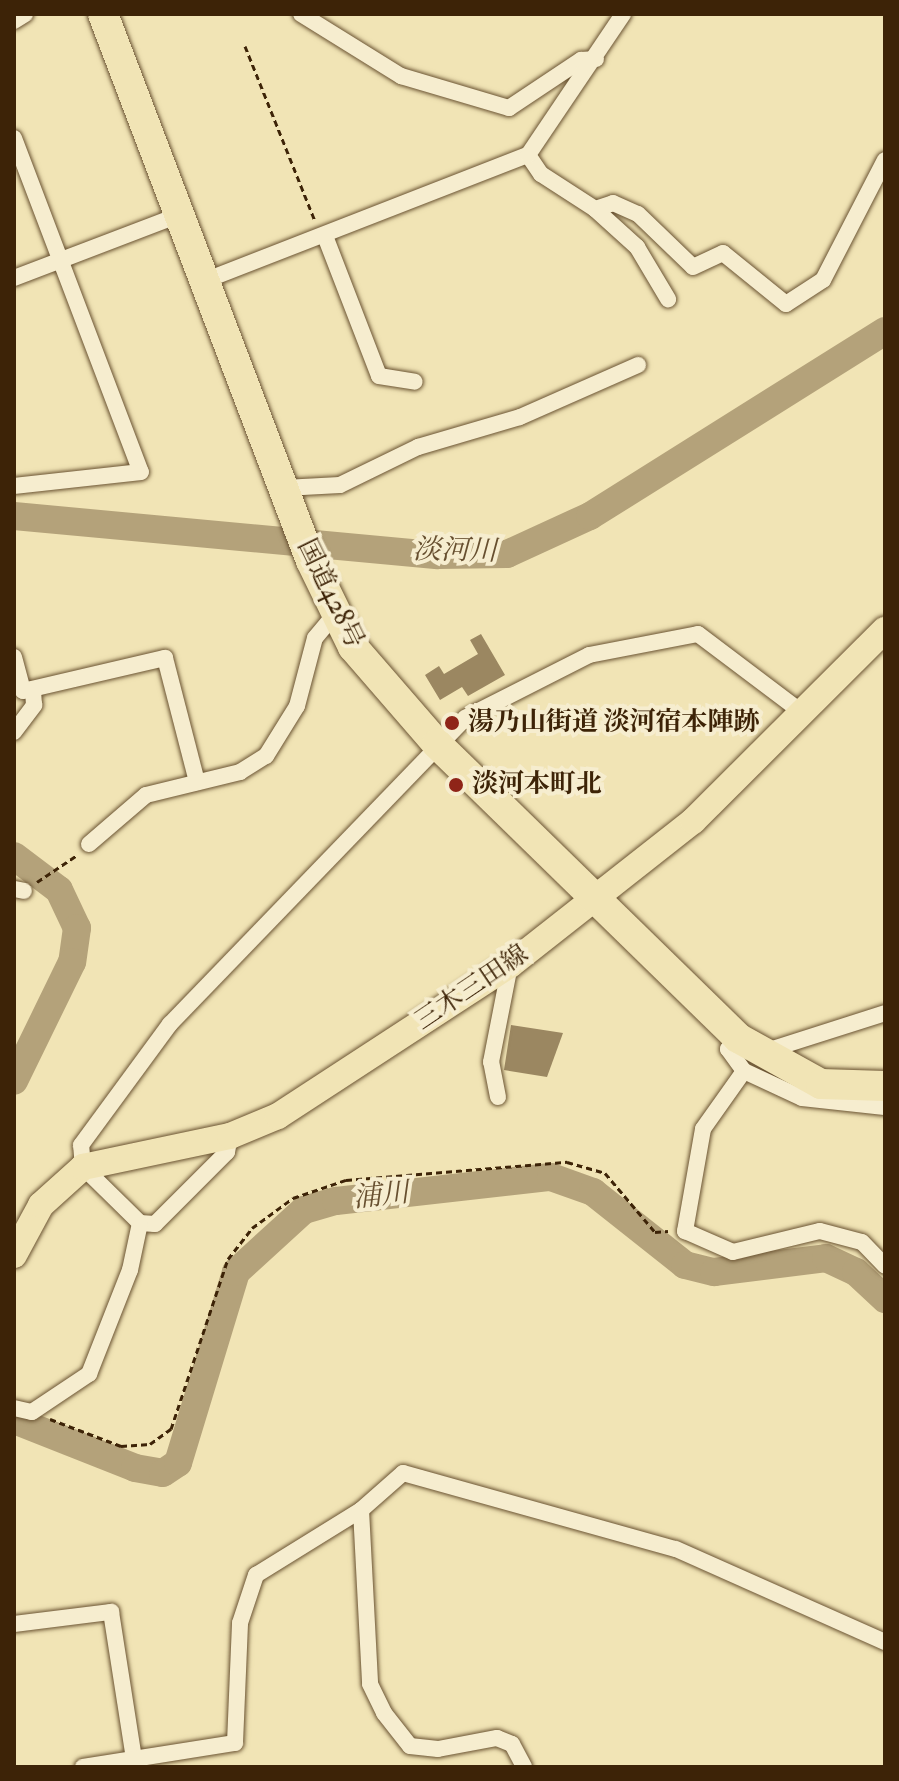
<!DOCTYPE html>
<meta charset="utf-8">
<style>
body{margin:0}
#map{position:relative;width:899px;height:1781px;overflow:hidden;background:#f1e4b5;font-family:"IM FELL Double Pica","Noto Serif JP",serif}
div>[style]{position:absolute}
.river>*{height:28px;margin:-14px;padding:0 14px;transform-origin:14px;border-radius:14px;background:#b4a27a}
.building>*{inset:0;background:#9b8761}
.path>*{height:3px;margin-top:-1.5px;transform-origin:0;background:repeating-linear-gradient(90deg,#3d2307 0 6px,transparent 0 10px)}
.roads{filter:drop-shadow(0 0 2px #6a5332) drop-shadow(0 0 2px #6a5332)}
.street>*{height:16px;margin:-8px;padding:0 8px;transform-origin:8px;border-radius:8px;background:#f6edcf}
.primary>*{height:26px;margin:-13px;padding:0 13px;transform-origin:13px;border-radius:13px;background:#f1e4b5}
.highway>*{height:30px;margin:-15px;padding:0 15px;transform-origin:15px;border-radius:15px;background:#f1e4b5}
.dots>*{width:22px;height:22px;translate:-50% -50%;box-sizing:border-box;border:4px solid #f6edcf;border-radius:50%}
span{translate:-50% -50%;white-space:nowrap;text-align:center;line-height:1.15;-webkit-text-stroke:8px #f6edcf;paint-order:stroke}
.street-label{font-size:26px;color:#3d2307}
.poi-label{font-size:26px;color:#3d2307;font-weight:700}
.left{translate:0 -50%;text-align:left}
.water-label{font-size:28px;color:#674f2f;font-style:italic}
.frame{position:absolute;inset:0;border:16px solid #3d2307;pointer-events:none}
</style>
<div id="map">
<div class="river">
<i style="left:14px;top:516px;width:426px;rotate:5.3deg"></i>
<i style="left:438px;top:555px;width:69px;rotate:-0.8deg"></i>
<i style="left:507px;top:554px;width:91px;rotate:-24.6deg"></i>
<i style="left:590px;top:516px;width:348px;rotate:-32.1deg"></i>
<i style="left:14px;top:856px;width:56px;rotate:37.1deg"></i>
<i style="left:59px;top:890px;width:42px;rotate:64.7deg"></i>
<i style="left:77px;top:928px;width:34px;rotate:98deg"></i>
<i style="left:72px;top:962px;width:132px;rotate:116deg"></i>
<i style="left:14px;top:1420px;width:130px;rotate:21.6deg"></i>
<i style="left:135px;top:1468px;width:28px;rotate:10deg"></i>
<i style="left:163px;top:1473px;width:18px;rotate:-34deg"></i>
<i style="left:178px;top:1463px;width:200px;rotate:-73.1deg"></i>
<i style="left:236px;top:1272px;width:92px;rotate:-42.4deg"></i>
<i style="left:304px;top:1210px;width:33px;rotate:-16deg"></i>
<i style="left:336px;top:1201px;width:216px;rotate:-6.4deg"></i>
<i style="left:551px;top:1177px;width:45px;rotate:19.7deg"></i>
<i style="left:593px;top:1192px;width:117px;rotate:38.4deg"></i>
<i style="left:685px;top:1265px;width:30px;rotate:14deg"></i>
<i style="left:714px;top:1272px;width:113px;rotate:-7.1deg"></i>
<i style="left:826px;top:1258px;width:33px;rotate:25deg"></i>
<i style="left:856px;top:1272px;width:40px;rotate:43deg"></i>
</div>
<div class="building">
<i style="clip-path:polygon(481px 634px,505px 675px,468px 696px,462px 687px,440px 700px,425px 675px,439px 666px,444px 674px,478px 654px,470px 640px)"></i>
<i style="clip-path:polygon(511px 1025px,563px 1033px,547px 1077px,504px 1070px)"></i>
</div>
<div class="path">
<i style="left:245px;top:46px;width:188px;rotate:68.2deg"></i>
<i style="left:37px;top:882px;width:48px;rotate:-34deg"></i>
<i style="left:50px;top:1419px;width:76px;rotate:20.8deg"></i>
<i style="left:121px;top:1446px;width:29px;rotate:-4deg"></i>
<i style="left:150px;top:1444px;width:26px;rotate:-36deg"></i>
<i style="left:171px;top:1429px;width:179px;rotate:-71.5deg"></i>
<i style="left:228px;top:1259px;width:39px;rotate:-52deg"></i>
<i style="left:252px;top:1228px;width:51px;rotate:-36.2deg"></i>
<i style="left:293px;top:1198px;width:56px;rotate:-18.8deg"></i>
<i style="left:346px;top:1180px;width:222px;rotate:-4.7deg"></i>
<i style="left:567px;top:1162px;width:40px;rotate:16deg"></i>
<i style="left:605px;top:1173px;width:77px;rotate:49.7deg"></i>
<i style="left:655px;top:1232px;width:13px;rotate:-4deg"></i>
</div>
<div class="roads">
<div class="street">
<i style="left:301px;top:14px;width:118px;rotate:31.8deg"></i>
<i style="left:401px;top:76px;width:113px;rotate:16.5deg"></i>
<i style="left:509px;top:108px;width:87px;rotate:-33.7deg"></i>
<i style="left:581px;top:60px;width:15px;rotate:-4deg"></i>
<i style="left:14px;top:21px;width:13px;rotate:-32deg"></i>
<i style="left:14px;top:138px;width:357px;rotate:69.2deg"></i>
<i style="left:141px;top:472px;width:128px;rotate:173.7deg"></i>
<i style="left:528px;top:155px;width:23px;rotate:56deg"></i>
<i style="left:541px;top:174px;width:64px;rotate:32.9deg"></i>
<i style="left:595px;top:209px;width:19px;rotate:-18deg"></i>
<i style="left:613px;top:203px;width:27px;rotate:24deg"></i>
<i style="left:638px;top:214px;width:76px;rotate:43.9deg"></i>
<i style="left:693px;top:267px;width:33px;rotate:-25deg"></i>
<i style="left:723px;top:253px;width:81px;rotate:39deg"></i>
<i style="left:786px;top:304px;width:44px;rotate:-33deg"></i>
<i style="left:823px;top:280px;width:135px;rotate:-62.7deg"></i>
<i style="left:595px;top:209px;width:57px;rotate:42.1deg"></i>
<i style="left:637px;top:247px;width:61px;rotate:59.2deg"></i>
<i style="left:325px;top:236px;width:150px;rotate:68.9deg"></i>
<i style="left:379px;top:376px;width:36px;rotate:9deg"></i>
<i style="left:14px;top:278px;width:177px;rotate:-20.9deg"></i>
<i style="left:204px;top:281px;width:348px;rotate:-21.3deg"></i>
<i style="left:528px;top:155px;width:170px;rotate:-56deg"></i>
<i style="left:284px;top:488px;width:56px;rotate:-3.1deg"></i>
<i style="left:340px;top:485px;width:87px;rotate:-26deg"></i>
<i style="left:418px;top:447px;width:106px;rotate:-16.4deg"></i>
<i style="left:520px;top:417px;width:129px;rotate:-23.8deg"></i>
<i style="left:14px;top:657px;width:35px;rotate:75deg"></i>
<i style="left:23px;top:691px;width:146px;rotate:-13.1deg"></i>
<i style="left:165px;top:658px;width:128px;rotate:75.5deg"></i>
<i style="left:14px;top:732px;width:34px;rotate:-53deg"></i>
<i style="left:34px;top:705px;width:16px;rotate:-94deg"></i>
<i style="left:89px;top:844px;width:75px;rotate:-40.7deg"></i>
<i style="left:146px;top:795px;width:97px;rotate:-13.7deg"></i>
<i style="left:240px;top:772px;width:31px;rotate:-32deg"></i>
<i style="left:266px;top:756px;width:59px;rotate:-58.2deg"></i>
<i style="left:297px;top:706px;width:70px;rotate:-75.2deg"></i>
<i style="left:315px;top:638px;width:33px;rotate:-50deg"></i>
<i style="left:14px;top:889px;width:10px;rotate:11deg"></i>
<i style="left:738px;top:1038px;width:15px;rotate:132deg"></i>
<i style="left:728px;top:1049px;width:27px;rotate:54deg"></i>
<i style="left:744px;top:1071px;width:64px;rotate:25deg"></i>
<i style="left:802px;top:1098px;width:83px;rotate:6.2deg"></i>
<i style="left:763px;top:1052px;width:128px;rotate:-17.7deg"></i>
<i style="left:744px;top:1071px;width:71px;rotate:125.3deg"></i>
<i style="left:703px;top:1129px;width:104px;rotate:100deg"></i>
<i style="left:685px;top:1231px;width:52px;rotate:23.6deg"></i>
<i style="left:733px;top:1252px;width:89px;rotate:-13.6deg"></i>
<i style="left:820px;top:1231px;width:43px;rotate:14.7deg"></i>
<i style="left:862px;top:1242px;width:33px;rotate:46deg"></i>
<i style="left:498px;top:1097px;width:36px;rotate:-101deg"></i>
<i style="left:491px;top:1062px;width:99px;rotate:-78.9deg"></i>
<i style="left:140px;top:1223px;width:15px;rotate:4deg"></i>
<i style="left:155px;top:1224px;width:102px;rotate:-45deg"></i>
<i style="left:227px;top:1152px;width:16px;rotate:-79deg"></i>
<i style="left:14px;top:1408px;width:18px;rotate:13deg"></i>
<i style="left:32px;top:1412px;width:69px;rotate:-33.7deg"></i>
<i style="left:89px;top:1374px;width:112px;rotate:-68.5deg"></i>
<i style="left:130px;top:1270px;width:48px;rotate:-78deg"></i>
<i style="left:140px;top:1223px;width:80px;rotate:-135.5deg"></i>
<i style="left:83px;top:1167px;width:22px;rotate:-95deg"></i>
<i style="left:81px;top:1145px;width:150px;rotate:-53.7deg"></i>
<i style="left:170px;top:1024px;width:425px;rotate:-46deg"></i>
<i style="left:465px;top:718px;width:139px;rotate:-26.9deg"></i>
<i style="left:589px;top:655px;width:111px;rotate:-10.9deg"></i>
<i style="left:698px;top:634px;width:128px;rotate:37deg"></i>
<i style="left:361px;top:1510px;width:174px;rotate:87deg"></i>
<i style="left:370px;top:1684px;width:32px;rotate:64deg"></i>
<i style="left:384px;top:1713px;width:42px;rotate:51.8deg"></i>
<i style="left:410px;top:1746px;width:28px;rotate:6deg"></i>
<i style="left:438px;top:1749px;width:60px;rotate:-10.6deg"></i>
<i style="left:497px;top:1738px;width:16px;rotate:22deg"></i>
<i style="left:512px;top:1744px;width:26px;rotate:62deg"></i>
<i style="left:14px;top:1624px;width:98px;rotate:-7.1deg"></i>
<i style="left:111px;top:1612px;width:149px;rotate:81.1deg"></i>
<i style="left:83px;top:1767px;width:154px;rotate:-9deg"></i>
<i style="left:235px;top:1743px;width:120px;rotate:-87.6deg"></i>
<i style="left:240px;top:1623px;width:51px;rotate:-71.6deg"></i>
<i style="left:256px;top:1575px;width:123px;rotate:-31.8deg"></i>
<i style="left:361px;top:1510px;width:56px;rotate:-41.4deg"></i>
<i style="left:403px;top:1473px;width:283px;rotate:15.6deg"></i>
<i style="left:676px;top:1549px;width:229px;rotate:24deg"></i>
</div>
<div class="primary">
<i style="left:14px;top:1255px;width:57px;rotate:-61.6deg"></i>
<i style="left:41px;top:1205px;width:57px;rotate:-42.1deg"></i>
<i style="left:83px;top:1167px;width:150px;rotate:-11.9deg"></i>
<i style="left:230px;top:1136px;width:52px;rotate:-22.6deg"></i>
<i style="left:278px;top:1116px;width:277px;rotate:-33.1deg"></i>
<i style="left:510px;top:965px;width:233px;rotate:-38.2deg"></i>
<i style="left:693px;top:821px;width:271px;rotate:-44.9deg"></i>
</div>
<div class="highway">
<i style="left:103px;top:14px;width:585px;rotate:69.18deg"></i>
<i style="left:311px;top:561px;width:96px;rotate:64deg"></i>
<i style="left:353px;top:647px;width:128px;rotate:49.1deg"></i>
<i style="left:437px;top:744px;width:421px;rotate:44.3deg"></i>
<i style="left:738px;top:1038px;width:95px;rotate:29deg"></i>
<i style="left:821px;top:1084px;width:64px;rotate:1.8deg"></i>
</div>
</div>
<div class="dots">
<i style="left:452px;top:723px;background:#8f2418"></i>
<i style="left:456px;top:785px;background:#8f2418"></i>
</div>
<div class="street-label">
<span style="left:330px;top:594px;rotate:64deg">国道428号</span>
<span style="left:472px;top:988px;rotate:-34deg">三木三田線</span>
</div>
<div class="poi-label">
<span class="left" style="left:468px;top:723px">湯乃山街道 淡河宿本陣跡</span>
<span class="left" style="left:472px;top:785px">淡河本町北</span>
</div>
<div class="water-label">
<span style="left:455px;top:551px;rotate:1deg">淡河川</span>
<span style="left:381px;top:1196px;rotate:-6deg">浦川</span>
</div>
<div class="frame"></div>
</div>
